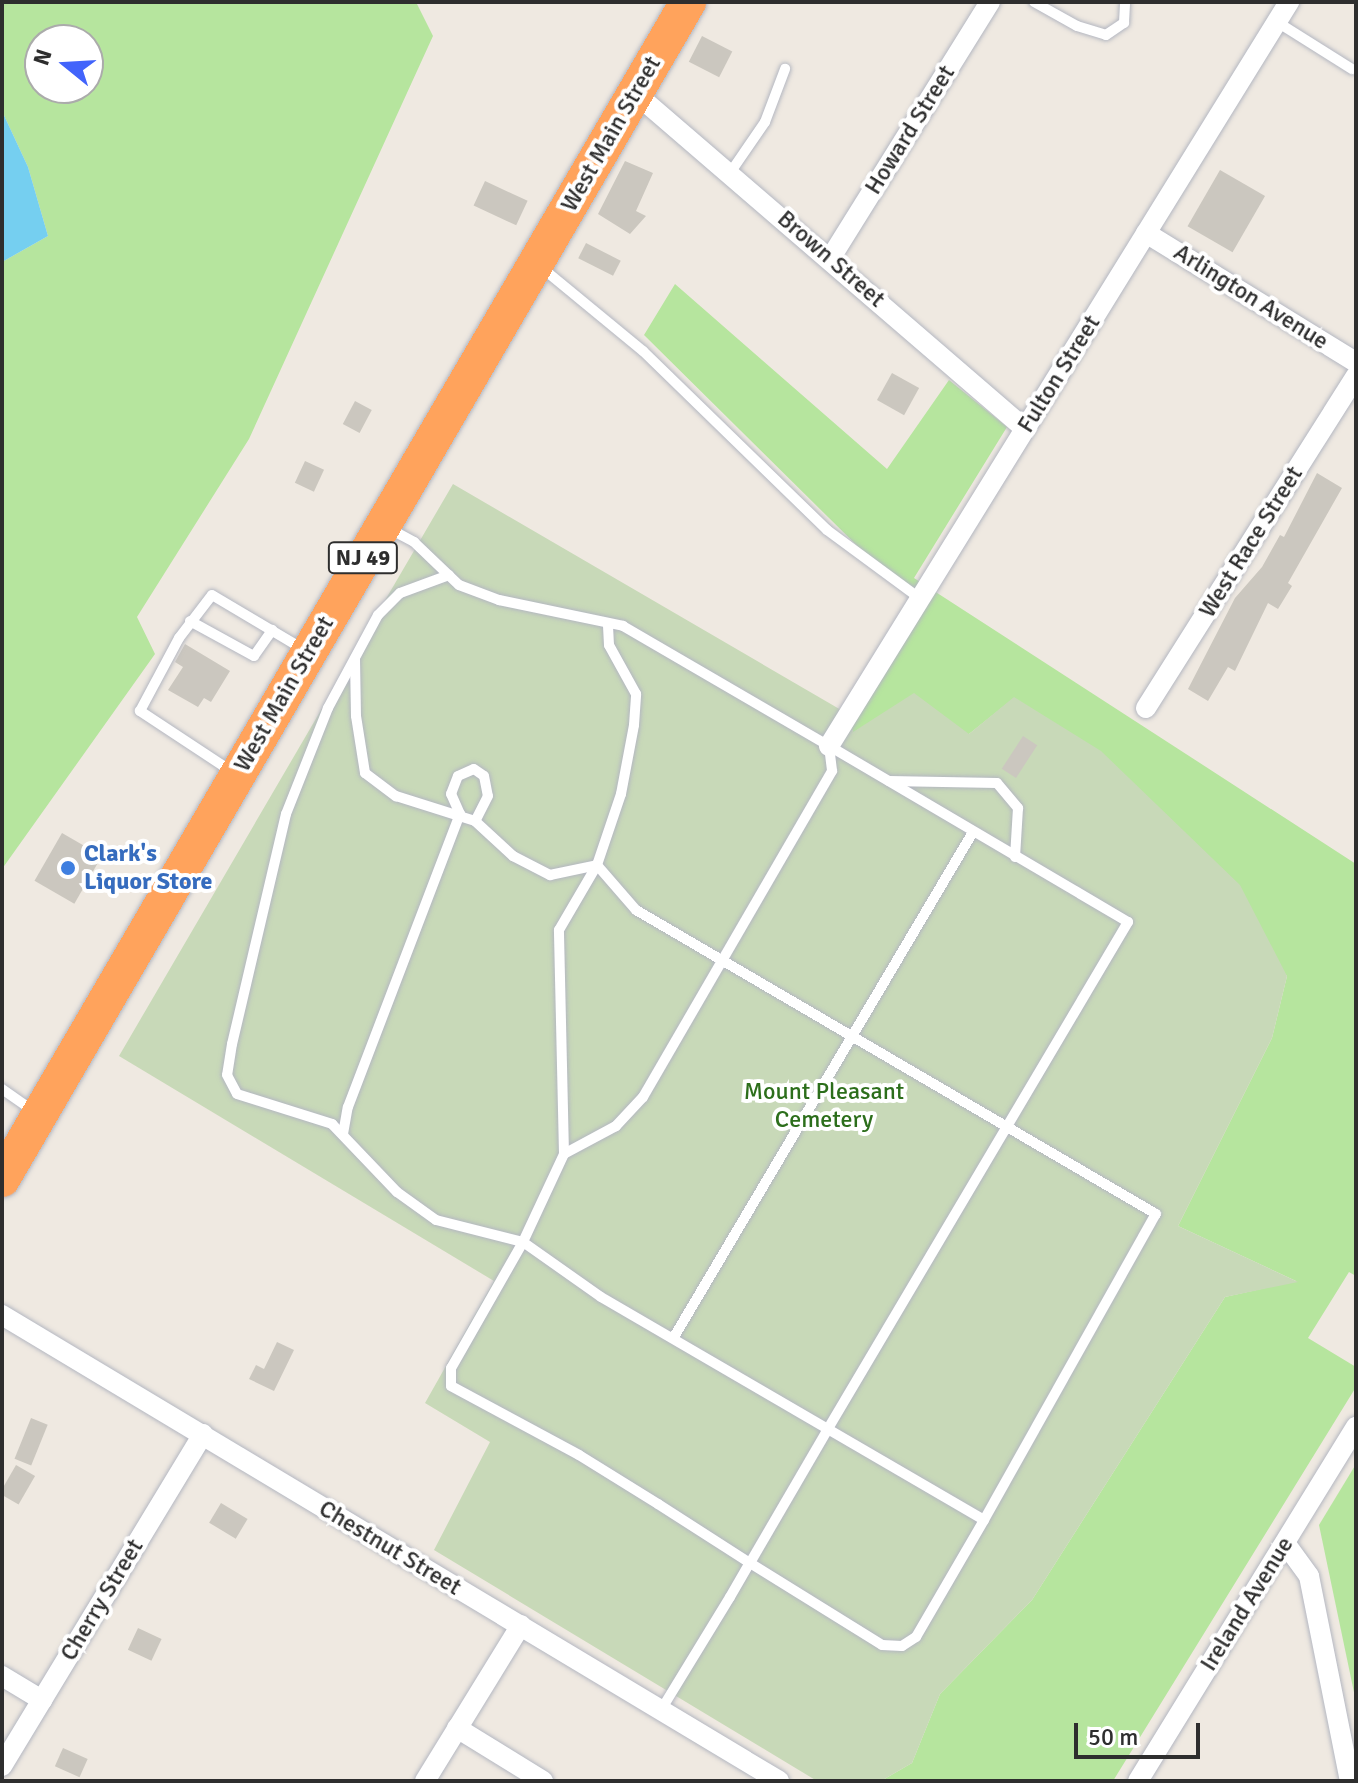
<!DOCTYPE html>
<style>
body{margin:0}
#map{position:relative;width:1358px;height:1783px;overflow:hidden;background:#efe9e1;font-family:Signika,sans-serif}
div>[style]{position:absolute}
.green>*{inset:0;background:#b6e59e}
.cemetery>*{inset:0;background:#c8d9b8}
.water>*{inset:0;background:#75cff0}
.building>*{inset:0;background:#cbc7bf;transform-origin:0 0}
.roads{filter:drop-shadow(0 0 2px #b4b7c1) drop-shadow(0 0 2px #b4b7c1)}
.lane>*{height:10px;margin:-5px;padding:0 5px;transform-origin:5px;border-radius:5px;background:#fff}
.street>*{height:20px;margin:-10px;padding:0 10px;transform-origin:10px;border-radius:10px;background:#fff}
.highway>*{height:36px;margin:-18px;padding:0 18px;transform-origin:18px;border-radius:18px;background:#ffa35c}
.dots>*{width:22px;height:22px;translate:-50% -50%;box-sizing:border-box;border:4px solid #fff;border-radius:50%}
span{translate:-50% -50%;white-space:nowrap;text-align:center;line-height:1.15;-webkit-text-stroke:8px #fff;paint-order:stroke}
.shield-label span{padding:2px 6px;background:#fff;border:2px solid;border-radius:6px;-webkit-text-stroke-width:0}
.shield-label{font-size:22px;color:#2e2e2e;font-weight:700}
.street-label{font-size:24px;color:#2e2e2e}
.shop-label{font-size:24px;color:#366cbe;font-weight:700}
.left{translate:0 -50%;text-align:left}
.park-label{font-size:24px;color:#2c6e1b}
.frame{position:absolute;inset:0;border:4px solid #2e2e2e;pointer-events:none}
.north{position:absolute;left:24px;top:24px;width:80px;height:80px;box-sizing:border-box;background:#fff;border:2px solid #ababab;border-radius:50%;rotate:288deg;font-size:22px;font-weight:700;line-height:32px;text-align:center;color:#2e2e2e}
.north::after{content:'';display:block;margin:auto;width:28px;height:36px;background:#4264fb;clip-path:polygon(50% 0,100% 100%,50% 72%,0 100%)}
.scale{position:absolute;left:1074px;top:1723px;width:126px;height:36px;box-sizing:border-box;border:4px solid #2e2e2e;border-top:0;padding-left:10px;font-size:24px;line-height:28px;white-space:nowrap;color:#2e2e2e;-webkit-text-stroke:6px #fff;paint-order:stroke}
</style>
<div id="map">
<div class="green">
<i style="clip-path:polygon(evenodd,2px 2px,416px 2px,433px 36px,249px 439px,137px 617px,155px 654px,2px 869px,2px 262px,48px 236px,28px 167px,2px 111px,2px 2px,40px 40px,88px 40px,88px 88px,40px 88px,40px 40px)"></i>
<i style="clip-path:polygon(675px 284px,887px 469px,949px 380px,1007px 427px,914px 578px,1356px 864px,1356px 1276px,1349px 1272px,1308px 1338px,1356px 1367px,1356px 1387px,1113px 1781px,881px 1781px,912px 1763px,940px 1694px,1032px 1600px,1225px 1297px,1296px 1281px,1178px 1226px,1272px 1038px,1287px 976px,1014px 698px,969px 734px,853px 733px,848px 714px,921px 609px,644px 335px)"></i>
<i style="clip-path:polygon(1356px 1464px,1356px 1702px,1319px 1525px)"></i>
</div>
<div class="cemetery">
<i style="clip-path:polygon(453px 484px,848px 714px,853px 732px,914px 693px,969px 734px,1014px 697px,1101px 751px,1240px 885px,1287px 976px,1272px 1038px,1178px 1226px,1298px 1282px,1225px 1297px,1032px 1600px,940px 1694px,912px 1763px,881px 1781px,817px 1781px,434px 1550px,490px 1442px,425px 1403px,494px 1281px,119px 1056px)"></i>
</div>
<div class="water">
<i style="clip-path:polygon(2px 111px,28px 167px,48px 236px,2px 262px)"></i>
</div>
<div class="building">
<i style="left:702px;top:36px;width:34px;height:29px;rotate:27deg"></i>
<i style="clip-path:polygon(625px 161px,653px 173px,636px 211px,646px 216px,630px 234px,598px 214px)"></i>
<i style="left:1220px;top:170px;width:52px;height:65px;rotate:30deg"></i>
<i style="left:485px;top:181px;width:47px;height:27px;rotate:25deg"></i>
<i style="left:586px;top:243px;width:39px;height:17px;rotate:27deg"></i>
<i style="left:892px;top:373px;width:31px;height:31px;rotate:29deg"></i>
<i style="left:355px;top:401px;width:19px;height:26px;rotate:28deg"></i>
<i style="left:305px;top:461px;width:21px;height:24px;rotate:25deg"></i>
<i style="clip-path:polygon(1317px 473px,1342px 488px,1288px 583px,1292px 586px,1278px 609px,1268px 603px,1235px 671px,1228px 667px,1208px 701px,1188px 689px,1235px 598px,1262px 567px,1280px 535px,1284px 537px)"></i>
<i style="clip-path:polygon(185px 644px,230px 671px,211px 702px,204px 698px,198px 707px,168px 690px,183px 667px,175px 662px)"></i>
<i style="left:1023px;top:736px;width:17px;height:39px;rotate:33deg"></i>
<i style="left:62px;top:833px;width:46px;height:55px;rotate:30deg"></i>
<i style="clip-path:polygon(277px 1342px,294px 1350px,274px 1391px,249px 1379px,256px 1365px,264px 1369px)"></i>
<i style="left:31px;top:1418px;width:18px;height:44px;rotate:22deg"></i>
<i style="left:16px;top:1465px;width:22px;height:33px;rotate:30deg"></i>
<i style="left:221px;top:1503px;width:31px;height:23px;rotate:31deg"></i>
<i style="left:138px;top:1628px;width:26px;height:24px;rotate:25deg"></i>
<i style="left:63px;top:1748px;width:27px;height:20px;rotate:24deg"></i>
</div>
<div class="roads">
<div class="lane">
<i style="left:1034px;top:2px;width:49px;rotate:29.2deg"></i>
<i style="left:1077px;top:26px;width:30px;rotate:17deg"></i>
<i style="left:1106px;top:35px;width:22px;rotate:-34deg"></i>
<i style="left:1124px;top:23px;width:21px;rotate:-87deg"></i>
<i style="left:1277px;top:22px;width:89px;rotate:32.1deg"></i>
<i style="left:730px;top:173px;width:62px;rotate:-55.5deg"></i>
<i style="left:765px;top:122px;width:57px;rotate:-69.3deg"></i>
<i style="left:541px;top:267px;width:132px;rotate:39.5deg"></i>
<i style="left:643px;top:351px;width:257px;rotate:44.2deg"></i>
<i style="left:827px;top:530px;width:113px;rotate:36.4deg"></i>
<i style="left:388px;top:528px;width:30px;rotate:28deg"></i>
<i style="left:414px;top:542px;width:62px;rotate:43.7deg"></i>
<i style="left:459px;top:585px;width:43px;rotate:20.6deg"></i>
<i style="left:499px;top:600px;width:127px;rotate:11.8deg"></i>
<i style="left:623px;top:626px;width:238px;rotate:30.2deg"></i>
<i style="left:449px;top:575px;width:52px;rotate:159.8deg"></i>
<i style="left:400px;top:593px;width:31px;rotate:135deg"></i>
<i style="left:378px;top:615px;width:106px;rotate:118.3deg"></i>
<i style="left:328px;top:708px;width:114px;rotate:111.6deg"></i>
<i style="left:286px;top:814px;width:236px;rotate:103.2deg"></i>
<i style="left:232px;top:1044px;width:31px;rotate:99deg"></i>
<i style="left:227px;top:1075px;width:21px;rotate:62deg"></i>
<i style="left:237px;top:1094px;width:100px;rotate:17.5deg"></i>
<i style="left:332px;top:1124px;width:94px;rotate:46.3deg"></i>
<i style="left:397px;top:1192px;width:48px;rotate:35.7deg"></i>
<i style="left:436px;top:1220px;width:90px;rotate:14.2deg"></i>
<i style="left:523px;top:1242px;width:95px;rotate:35.2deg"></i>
<i style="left:601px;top:1297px;width:443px;rotate:30.2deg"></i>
<i style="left:984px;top:1520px;width:351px;rotate:-60.7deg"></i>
<i style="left:1156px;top:1214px;width:602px;rotate:-149.69deg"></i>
<i style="left:636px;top:910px;width:60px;rotate:-130.9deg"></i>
<i style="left:597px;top:865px;width:75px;rotate:-71.3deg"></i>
<i style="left:621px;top:794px;width:70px;rotate:-79.3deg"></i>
<i style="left:634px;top:725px;width:31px;rotate:-86deg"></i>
<i style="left:636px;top:694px;width:56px;rotate:-118.9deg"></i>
<i style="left:609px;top:645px;width:22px;rotate:-93deg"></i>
<i style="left:190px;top:621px;width:73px;rotate:28.7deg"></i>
<i style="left:254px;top:656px;width:32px;rotate:-55deg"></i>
<i style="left:355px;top:659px;width:57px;rotate:89deg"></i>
<i style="left:356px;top:716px;width:58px;rotate:81deg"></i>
<i style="left:365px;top:773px;width:39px;rotate:37deg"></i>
<i style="left:396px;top:796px;width:83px;rotate:17.6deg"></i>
<i style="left:475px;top:821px;width:52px;rotate:42.6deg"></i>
<i style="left:513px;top:856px;width:42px;rotate:27.2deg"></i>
<i style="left:550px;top:875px;width:48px;rotate:-12deg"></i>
<i style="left:234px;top:773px;width:113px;rotate:-146.6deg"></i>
<i style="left:140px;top:711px;width:83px;rotate:-61.9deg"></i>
<i style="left:179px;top:638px;width:54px;rotate:-52.5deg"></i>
<i style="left:212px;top:595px;width:106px;rotate:30.7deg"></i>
<i style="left:889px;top:781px;width:108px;rotate:1.1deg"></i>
<i style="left:997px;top:783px;width:33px;rotate:50deg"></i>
<i style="left:1018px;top:808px;width:49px;rotate:93.5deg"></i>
<i style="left:2px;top:1089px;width:39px;rotate:35deg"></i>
<i style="left:343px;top:1134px;width:27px;rotate:-80deg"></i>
<i style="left:348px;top:1107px;width:314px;rotate:-69.1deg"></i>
<i style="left:460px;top:814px;width:22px;rotate:-114deg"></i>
<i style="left:451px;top:794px;width:19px;rotate:-69deg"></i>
<i style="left:458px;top:776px;width:17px;rotate:-24deg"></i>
<i style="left:474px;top:769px;width:12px;rotate:35deg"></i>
<i style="left:484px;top:776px;width:20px;rotate:79deg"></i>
<i style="left:488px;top:796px;width:28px;rotate:117deg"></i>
<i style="left:564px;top:1154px;width:224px;rotate:-91.3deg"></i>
<i style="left:559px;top:930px;width:75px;rotate:-59.7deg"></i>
<i style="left:674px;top:1337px;width:587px;rotate:-59.37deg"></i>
<i style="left:661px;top:1710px;width:132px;rotate:-58.6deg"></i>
<i style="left:730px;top:1597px;width:39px;rotate:-60deg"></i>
<i style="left:750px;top:1563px;width:157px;rotate:-59.8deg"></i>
<i style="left:829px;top:1427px;width:587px;rotate:-59.37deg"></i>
<i style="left:1128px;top:922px;width:347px;rotate:-149.5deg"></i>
<i style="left:829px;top:746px;width:25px;rotate:83deg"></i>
<i style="left:832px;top:771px;width:377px;rotate:120.1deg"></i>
<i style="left:643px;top:1097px;width:40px;rotate:133deg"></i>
<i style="left:616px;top:1126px;width:59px;rotate:151.7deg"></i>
<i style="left:564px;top:1154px;width:97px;rotate:115deg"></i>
<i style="left:523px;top:1242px;width:145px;rotate:119.7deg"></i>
<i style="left:451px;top:1368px;width:18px;rotate:90deg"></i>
<i style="left:451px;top:1386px;width:145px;rotate:28.3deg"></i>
<i style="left:579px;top:1455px;width:93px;rotate:31.8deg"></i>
<i style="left:658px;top:1504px;width:109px;rotate:32.7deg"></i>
<i style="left:750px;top:1563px;width:155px;rotate:31.8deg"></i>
<i style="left:882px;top:1645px;width:20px;rotate:3deg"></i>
<i style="left:902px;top:1646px;width:17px;rotate:-33deg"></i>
<i style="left:916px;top:1637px;width:135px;rotate:-59.8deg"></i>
</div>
<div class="street">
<i style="left:635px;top:93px;width:513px;rotate:40.73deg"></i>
<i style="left:1146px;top:233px;width:246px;rotate:31.6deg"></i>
<i style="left:830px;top:259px;width:303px;rotate:-58.1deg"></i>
<i style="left:1146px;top:708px;width:393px;rotate:-57.7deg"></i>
<i style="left:829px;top:746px;width:875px;rotate:-58.27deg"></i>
<i style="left:2px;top:1315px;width:906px;rotate:30.95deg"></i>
<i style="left:1285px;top:1543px;width:41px;rotate:54deg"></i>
<i style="left:1309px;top:1576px;width:209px;rotate:78.7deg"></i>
<i style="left:2px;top:1676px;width:47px;rotate:31deg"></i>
<i style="left:457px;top:1728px;width:101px;rotate:31.6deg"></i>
<i style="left:2px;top:1766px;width:388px;rotate:-58.8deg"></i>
<i style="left:425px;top:1781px;width:183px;rotate:-58.4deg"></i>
<i style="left:1138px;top:1781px;width:416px;rotate:-58.4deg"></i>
</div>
<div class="highway">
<i style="left:2px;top:1179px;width:1362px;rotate:-59.76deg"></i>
</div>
</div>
<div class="dots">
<i style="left:68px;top:868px;background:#3f7fe0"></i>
</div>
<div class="shield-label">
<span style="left:363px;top:558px">NJ 49</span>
</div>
<div class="street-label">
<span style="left:910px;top:130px;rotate:-58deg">Howard Street</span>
<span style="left:611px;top:134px;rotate:-60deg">West Main Street</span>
<span style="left:831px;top:259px;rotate:41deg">Brown Street</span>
<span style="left:1251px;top:297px;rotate:32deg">Arlington Avenue</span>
<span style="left:1059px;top:374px;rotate:-58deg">Fulton Street</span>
<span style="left:1251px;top:542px;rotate:-58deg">West Race Street</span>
<span style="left:284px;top:694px;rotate:-60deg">West Main Street</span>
<span style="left:390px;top:1548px;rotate:31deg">Chestnut Street</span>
<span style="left:102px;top:1600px;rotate:-59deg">Cherry Street</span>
<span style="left:1247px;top:1604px;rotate:-58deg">Ireland Avenue</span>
</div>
<div class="shop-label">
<span class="left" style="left:84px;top:868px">Clark's<br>Liquor Store</span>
</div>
<div class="park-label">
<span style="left:824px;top:1106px">Mount Pleasant<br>Cemetery</span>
</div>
<div class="frame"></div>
<div class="north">N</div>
<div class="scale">50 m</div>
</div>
